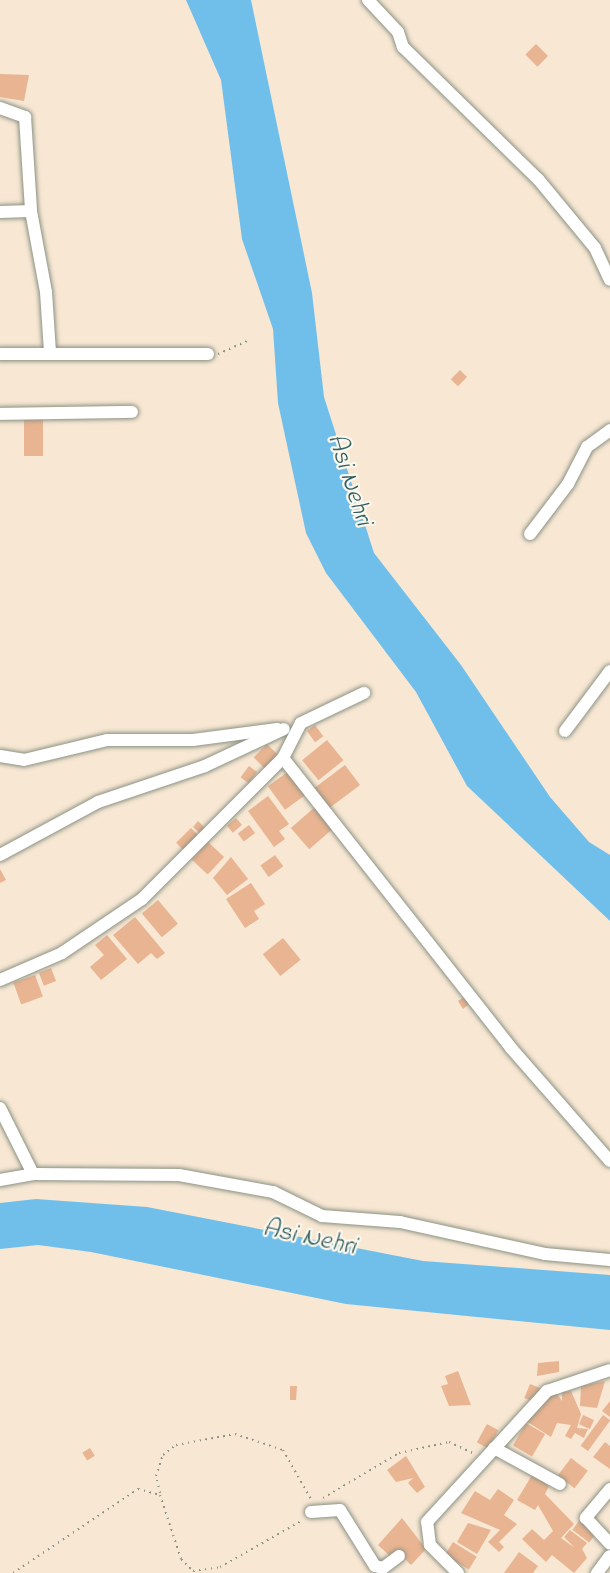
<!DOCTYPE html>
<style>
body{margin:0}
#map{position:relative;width:610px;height:1573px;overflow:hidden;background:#f7e7d3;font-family:"Indie Flower",sans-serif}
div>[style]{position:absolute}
.water>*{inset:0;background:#70bfeb}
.building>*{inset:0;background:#e9b491;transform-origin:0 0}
.path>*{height:2px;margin-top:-1px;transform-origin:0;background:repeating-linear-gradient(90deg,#8b9284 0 1.5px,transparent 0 6px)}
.roads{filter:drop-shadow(0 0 2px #8b9284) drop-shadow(0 0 2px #8b9284)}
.street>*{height:12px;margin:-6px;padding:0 6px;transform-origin:6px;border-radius:6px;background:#fff}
span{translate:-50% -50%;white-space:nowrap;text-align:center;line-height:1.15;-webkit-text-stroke:4.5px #fbf7ec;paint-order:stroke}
.water-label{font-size:26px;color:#335e62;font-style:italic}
</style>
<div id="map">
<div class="water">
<i style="clip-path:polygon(186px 0,251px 0,312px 293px,324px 397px,374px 553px,461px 665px,550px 797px,589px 842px,610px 855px,610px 921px,467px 786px,416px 692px,326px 573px,306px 533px,278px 403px,273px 329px,242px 239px,221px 80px)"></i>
<i style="clip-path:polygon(36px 1199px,147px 1207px,423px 1261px,610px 1275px,610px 1330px,346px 1304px,91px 1252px,38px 1245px,0 1249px,0 1203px)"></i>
</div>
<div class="building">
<i style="left:536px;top:44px;width:17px;height:15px;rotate:45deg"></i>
<i style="clip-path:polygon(0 74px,29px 75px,24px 101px,0 97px)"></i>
<i style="left:460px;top:370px;width:10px;height:13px;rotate:45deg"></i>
<i style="left:24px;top:420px;width:19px;height:36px"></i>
<i style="left:315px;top:725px;width:14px;height:10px;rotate:54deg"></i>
<i style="left:327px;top:740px;width:26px;height:32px;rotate:51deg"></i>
<i style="left:267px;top:744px;width:17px;height:19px;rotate:45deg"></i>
<i style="left:345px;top:765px;width:25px;height:40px;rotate:53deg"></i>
<i style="left:249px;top:766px;width:10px;height:14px;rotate:37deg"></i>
<i style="left:289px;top:771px;width:29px;height:26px;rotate:54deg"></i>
<i style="clip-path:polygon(268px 796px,289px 824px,279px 831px,285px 839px,274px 847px,248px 811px)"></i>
<i style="left:315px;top:807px;width:28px;height:32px;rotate:49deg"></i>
<i style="left:236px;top:818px;width:9px;height:12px;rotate:49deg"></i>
<i style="clip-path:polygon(198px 821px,207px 830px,202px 835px,193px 827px)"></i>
<i style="left:249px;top:825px;width:10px;height:14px;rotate:53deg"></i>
<i style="left:191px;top:828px;width:13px;height:21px;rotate:45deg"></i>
<i style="left:208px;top:842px;width:22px;height:24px;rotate:43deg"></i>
<i style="left:275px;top:855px;width:14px;height:18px;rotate:54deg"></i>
<i style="clip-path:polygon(231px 857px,248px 879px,227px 895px,213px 878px)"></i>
<i style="clip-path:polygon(0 869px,6px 880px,0 883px)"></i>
<i style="clip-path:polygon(251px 883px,265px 904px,254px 911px,259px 919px,245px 928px,226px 899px)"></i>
<i style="left:158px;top:900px;width:31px;height:21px;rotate:50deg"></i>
<i style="clip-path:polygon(135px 917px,165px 953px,157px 959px,151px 953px,138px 964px,113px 935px)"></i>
<i style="clip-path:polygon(107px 935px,127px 959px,101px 980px,90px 967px,104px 955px,95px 945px)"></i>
<i style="left:283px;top:938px;width:28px;height:26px;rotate:51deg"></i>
<i style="left:51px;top:968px;width:14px;height:13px;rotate:69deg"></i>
<i style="left:35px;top:975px;width:23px;height:23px;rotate:70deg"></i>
<i style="clip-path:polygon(464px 997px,469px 1004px,463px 1009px,458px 1001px)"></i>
<i style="clip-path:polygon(559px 1361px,559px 1372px,537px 1376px,538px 1363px)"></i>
<i style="clip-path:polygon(458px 1371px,471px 1405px,449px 1406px,441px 1386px,448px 1384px,445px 1376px)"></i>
<i style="clip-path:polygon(605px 1381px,597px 1408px,580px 1406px,581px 1386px)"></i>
<i style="left:530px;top:1384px;width:11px;height:15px;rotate:22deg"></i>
<i style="clip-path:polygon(290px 1386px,297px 1386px,296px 1400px,290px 1400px)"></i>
<i style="clip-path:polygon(555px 1391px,562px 1401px,562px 1392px,571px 1391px,581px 1414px,577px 1428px,588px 1429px,584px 1438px,575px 1433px,571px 1439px,565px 1436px,571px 1425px,557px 1423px,551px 1437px,526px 1421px)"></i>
<i style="clip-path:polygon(610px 1401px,610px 1417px,602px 1411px)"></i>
<i style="left:583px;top:1415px;width:12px;height:10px;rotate:24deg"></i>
<i style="left:603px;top:1415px;width:9px;height:38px;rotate:36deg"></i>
<i style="left:526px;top:1423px;width:22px;height:26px;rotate:30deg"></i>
<i style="left:487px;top:1424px;width:13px;height:21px;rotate:29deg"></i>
<i style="clip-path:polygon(605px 1442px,610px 1446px,610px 1469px,593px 1457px)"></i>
<i style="left:90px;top:1448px;width:9px;height:9px;rotate:58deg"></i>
<i style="clip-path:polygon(406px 1456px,425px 1487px,417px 1493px,408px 1483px,413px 1478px,396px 1482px,387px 1470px)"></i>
<i style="left:571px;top:1458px;width:21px;height:22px;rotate:37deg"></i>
<i style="clip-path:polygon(532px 1475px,549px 1486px,545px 1494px,574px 1524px,561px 1538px,575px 1548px,564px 1537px,570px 1530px,587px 1543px,582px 1549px,587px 1558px,574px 1573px,552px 1555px,546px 1562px,522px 1539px,532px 1529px,544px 1540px,553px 1531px,538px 1505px,535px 1510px,517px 1500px)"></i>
<i style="clip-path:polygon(498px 1489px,514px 1500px,504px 1515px,517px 1524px,499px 1542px,504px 1547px,499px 1552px,488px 1542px,500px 1530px,461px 1513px,475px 1491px,490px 1500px)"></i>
<i style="clip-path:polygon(402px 1518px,426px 1549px,411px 1565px,397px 1551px,391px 1557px,378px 1545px)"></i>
<i style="left:579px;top:1521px;width:21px;height:11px;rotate:37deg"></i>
<i style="clip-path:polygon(468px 1523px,491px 1530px,477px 1554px,457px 1542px)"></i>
<i style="left:453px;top:1542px;width:28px;height:15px;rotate:32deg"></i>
<i style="clip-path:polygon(519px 1552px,538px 1566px,533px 1573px,504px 1573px)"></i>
</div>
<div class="path">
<i style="left:218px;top:354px;width:32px;rotate:-24deg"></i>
<i style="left:160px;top:1493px;width:17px;rotate:-103deg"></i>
<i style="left:156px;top:1476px;width:22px;rotate:-72deg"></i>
<i style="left:163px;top:1455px;width:16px;rotate:-38deg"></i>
<i style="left:176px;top:1445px;width:60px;rotate:-10.6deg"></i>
<i style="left:235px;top:1434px;width:51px;rotate:18.4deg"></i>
<i style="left:283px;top:1450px;width:56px;rotate:60.3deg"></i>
<i style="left:323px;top:1498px;width:88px;rotate:-30.6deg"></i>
<i style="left:399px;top:1453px;width:51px;rotate:-12.4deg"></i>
<i style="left:449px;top:1442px;width:29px;rotate:25deg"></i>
<i style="left:13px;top:1573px;width:151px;rotate:-33.9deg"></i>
<i style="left:138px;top:1489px;width:23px;rotate:15deg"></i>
<i style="left:160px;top:1495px;width:67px;rotate:71.8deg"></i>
<i style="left:181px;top:1559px;width:17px;rotate:45deg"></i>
<i style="left:193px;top:1571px;width:27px;rotate:-8deg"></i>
<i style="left:220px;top:1567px;width:95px;rotate:-29.5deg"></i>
</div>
<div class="roads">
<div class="street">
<i style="left:368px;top:0;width:44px;rotate:46.8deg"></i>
<i style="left:398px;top:32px;width:16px;rotate:72deg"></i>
<i style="left:403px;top:47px;width:189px;rotate:44.4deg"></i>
<i style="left:538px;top:179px;width:89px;rotate:50.4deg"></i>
<i style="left:595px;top:248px;width:35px;rotate:65deg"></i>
<i style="left:0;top:108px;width:27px;rotate:20deg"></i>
<i style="left:25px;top:117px;width:94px;rotate:86.3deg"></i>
<i style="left:0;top:212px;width:31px;rotate:-2deg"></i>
<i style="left:31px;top:211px;width:82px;rotate:79.5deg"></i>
<i style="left:46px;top:292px;width:61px;rotate:86.2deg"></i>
<i style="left:0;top:354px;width:208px"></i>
<i style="left:0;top:414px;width:132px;rotate:-0.9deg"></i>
<i style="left:530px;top:534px;width:63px;rotate:-52.8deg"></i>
<i style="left:568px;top:484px;width:42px;rotate:-62.8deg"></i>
<i style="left:587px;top:447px;width:29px;rotate:-36deg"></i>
<i style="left:565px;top:731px;width:75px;rotate:-53.1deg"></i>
<i style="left:0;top:756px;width:24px;rotate:9deg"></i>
<i style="left:24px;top:760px;width:85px;rotate:-13.5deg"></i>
<i style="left:107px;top:740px;width:86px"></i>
<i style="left:193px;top:740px;width:85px;rotate:-7.5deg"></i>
<i style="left:283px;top:758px;width:369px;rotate:51.8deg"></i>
<i style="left:511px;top:1048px;width:150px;rotate:48.8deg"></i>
<i style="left:0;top:855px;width:111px;rotate:-28.4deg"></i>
<i style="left:98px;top:802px;width:113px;rotate:-18.6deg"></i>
<i style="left:205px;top:766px;width:87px;rotate:-25.1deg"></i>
<i style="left:0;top:980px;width:68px;rotate:-23.5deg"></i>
<i style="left:62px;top:953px;width:97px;rotate:-34deg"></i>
<i style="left:142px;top:899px;width:199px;rotate:-45deg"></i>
<i style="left:283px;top:758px;width:39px;rotate:-63deg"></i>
<i style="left:301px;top:723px;width:70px;rotate:-25.5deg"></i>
<i style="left:0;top:1108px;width:74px;rotate:63.4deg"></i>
<i style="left:33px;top:1174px;width:146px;rotate:0.4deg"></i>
<i style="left:179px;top:1175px;width:96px;rotate:10.3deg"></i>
<i style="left:273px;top:1192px;width:55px;rotate:26.1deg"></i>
<i style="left:322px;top:1216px;width:78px;rotate:4.4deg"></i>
<i style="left:400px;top:1222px;width:148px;rotate:12.4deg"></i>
<i style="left:545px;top:1254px;width:65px;rotate:5.3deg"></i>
<i style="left:0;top:1180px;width:34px;rotate:-10deg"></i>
<i style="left:494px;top:1448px;width:75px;rotate:28.6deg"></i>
<i style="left:610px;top:1489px;width:38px;rotate:130deg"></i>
<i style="left:586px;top:1518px;width:35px;rotate:47deg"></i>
<i style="left:311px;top:1512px;width:29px;rotate:-4deg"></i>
<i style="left:340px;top:1510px;width:66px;rotate:58deg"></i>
<i style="left:375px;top:1566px;width:8px;rotate:14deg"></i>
<i style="left:383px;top:1568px;width:20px;rotate:-37deg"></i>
<i style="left:458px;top:1573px;width:40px;rotate:-135deg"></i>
<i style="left:430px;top:1545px;width:23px;rotate:-97deg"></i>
<i style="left:427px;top:1522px;width:178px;rotate:-47.5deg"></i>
<i style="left:547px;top:1391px;width:66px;rotate:-18.4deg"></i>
<i style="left:597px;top:1573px;width:21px;rotate:-53deg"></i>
</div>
</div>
<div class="water-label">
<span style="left:348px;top:480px;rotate:72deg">Asi Nehri</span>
<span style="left:309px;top:1239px;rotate:12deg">Asi Nehri</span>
</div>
</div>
